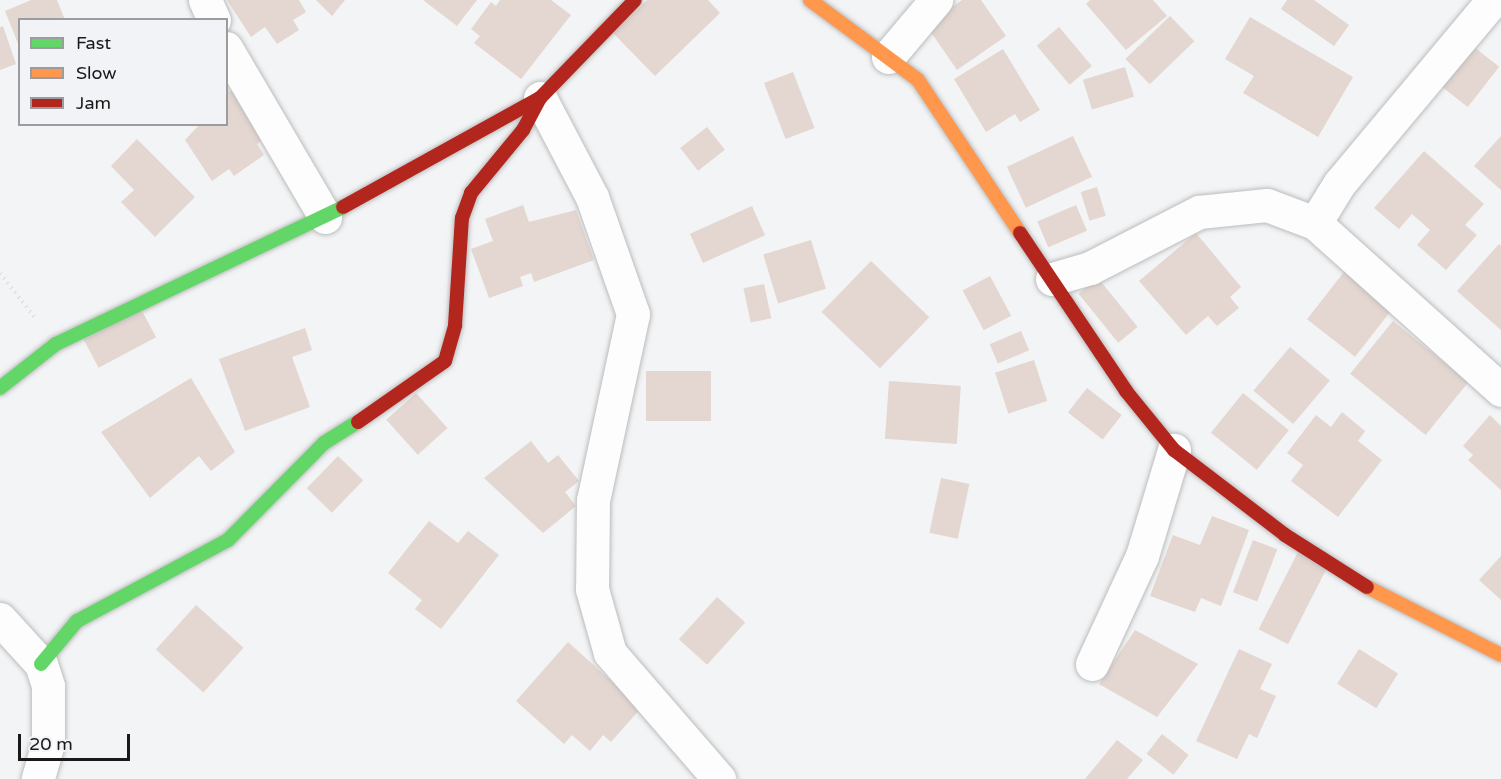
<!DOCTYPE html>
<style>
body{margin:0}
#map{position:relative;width:1501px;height:779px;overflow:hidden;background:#f3f4f5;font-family:"Varela Round",sans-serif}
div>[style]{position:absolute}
.building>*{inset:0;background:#e4d6d0;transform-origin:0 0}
.path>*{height:4px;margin-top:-2px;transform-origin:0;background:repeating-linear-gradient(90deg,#dfe0e1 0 1.5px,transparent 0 6px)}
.roads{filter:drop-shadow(0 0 2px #bcbdbe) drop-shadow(0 0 2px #bcbdbe)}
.street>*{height:33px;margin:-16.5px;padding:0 16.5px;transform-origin:16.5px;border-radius:16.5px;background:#fdfdfe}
.fast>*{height:14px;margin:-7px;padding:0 7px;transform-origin:7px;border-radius:7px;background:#63d668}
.slow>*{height:14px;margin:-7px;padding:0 7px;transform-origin:7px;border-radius:7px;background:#ff974d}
.jam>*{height:14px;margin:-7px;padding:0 7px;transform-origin:7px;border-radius:7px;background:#b3261e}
span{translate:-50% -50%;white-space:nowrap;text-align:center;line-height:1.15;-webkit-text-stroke:4.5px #f2f3f6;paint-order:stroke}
.legend{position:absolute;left:18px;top:18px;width:210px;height:108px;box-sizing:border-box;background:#f2f3f6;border:2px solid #9b9c9e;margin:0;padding:8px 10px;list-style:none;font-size:18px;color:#19191a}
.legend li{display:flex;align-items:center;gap:12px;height:30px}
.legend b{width:30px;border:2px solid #9b9c9e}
.scale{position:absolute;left:18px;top:734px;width:112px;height:27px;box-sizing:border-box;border:3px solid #19191a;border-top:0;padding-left:8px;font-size:18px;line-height:21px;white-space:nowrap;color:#19191a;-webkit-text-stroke:4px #f2f3f6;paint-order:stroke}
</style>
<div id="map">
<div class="building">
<i style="clip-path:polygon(31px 0,57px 0,65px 20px,20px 20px,19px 46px,5px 11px)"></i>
<i style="clip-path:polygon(227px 0,299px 0,306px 12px,293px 20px,299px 30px,277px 44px,265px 27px,251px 37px)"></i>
<i style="clip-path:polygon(316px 0,345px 0,332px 16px)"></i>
<i style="clip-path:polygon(423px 0,477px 0,457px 26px)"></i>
<i style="clip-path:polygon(500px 0,551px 0,571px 15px,521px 79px,474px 43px,480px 36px,471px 29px,491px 2px,496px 6px)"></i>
<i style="clip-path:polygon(647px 0,708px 0,720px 13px,655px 76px,613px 33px)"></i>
<i style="clip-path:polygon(962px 0,981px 0,1006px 36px,957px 70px,926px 25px)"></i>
<i style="clip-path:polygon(1090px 0,1153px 0,1167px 16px,1126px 50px,1086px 4px)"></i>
<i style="clip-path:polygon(1287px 0,1314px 0,1349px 25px,1334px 46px,1281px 9px)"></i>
<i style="left:1170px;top:16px;width:35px;height:62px;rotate:46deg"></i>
<i style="clip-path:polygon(1250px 17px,1353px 77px,1318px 137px,1243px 93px,1254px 76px,1225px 59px)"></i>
<i style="clip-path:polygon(3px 26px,16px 64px,0 70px,0 27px)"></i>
<i style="left:1059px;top:27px;width:51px;height:29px;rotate:50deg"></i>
<i style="left:1470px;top:44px;width:37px;height:51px;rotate:38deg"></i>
<i style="clip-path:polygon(1003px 49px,1040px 110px,1020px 122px,1015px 114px,986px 132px,954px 79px)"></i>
<i style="left:1125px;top:67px;width:31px;height:44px;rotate:73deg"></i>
<i style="left:793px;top:72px;width:60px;height:31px;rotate:69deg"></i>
<i style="clip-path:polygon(226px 86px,230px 92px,236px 89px,267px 136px,257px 144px,264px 155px,234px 176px,229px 169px,212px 181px,185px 140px,200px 124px,226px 124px)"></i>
<i style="left:707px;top:127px;width:29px;height:34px;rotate:52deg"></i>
<i style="left:1073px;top:136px;width:45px;height:73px;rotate:65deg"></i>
<i style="clip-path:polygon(1501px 136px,1501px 190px,1474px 166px)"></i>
<i style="clip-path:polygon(137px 139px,195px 197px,155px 237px,121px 202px,134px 190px,111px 166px)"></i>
<i style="clip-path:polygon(1424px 151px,1484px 204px,1465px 225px,1477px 235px,1446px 270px,1417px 245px,1430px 230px,1412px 214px,1399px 229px,1374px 208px)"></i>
<i style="left:1097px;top:187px;width:30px;height:17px;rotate:73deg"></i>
<i style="clip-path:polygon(523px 205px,529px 222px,576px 210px,594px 260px,534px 282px,531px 273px,520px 277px,523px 286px,489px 298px,471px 249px,493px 241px,485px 219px)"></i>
<i style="left:1076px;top:205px;width:28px;height:42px;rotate:67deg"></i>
<i style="left:752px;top:206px;width:32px;height:68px;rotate:66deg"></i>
<i style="clip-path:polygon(1196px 233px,1241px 287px,1230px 297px,1239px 308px,1217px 326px,1208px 316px,1186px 335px,1139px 281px)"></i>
<i style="left:811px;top:240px;width:51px;height:50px;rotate:73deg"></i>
<i style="clip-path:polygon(1499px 244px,1501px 246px,1501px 330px,1457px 291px)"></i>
<i style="left:871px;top:261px;width:81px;height:71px;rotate:44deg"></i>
<i style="left:1347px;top:268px;width:61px;height:65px;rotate:38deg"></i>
<i style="left:990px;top:276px;width:45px;height:31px;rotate:62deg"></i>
<i style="left:1098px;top:278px;width:63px;height:25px;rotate:51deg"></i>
<i style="left:764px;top:284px;width:35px;height:21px;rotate:78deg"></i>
<i style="left:141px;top:309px;width:32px;height:65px;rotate:62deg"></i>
<i style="left:1393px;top:321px;width:97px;height:68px;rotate:39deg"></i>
<i style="clip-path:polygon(305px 328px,312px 350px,292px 357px,310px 407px,245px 431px,219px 359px)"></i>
<i style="left:1021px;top:331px;width:21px;height:34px;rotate:67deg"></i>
<i style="left:1290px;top:347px;width:52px;height:57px;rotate:40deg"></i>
<i style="left:1034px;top:360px;width:43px;height:41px;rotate:72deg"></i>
<i style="left:646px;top:371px;width:65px;height:50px"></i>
<i style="clip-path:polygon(191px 378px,235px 452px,211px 471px,199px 456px,150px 498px,101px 432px)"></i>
<i style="left:889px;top:381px;width:72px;height:58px;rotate:4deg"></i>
<i style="left:1087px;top:388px;width:44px;height:31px;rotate:38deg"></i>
<i style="left:416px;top:393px;width:47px;height:40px;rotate:48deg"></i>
<i style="left:1243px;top:393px;width:59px;height:51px;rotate:39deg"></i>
<i style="clip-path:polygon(1342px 412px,1365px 431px,1358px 441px,1382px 460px,1338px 517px,1291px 481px,1303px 465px,1287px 453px,1316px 415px,1331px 427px)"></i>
<i style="clip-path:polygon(1490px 415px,1501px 426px,1501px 490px,1468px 460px,1473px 455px,1463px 446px)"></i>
<i style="clip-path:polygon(531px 441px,548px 463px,558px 455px,579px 481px,565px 492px,576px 506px,543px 533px,484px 478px)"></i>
<i style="left:338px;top:456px;width:35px;height:45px;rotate:44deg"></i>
<i style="left:941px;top:478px;width:29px;height:56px;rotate:12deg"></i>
<i style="clip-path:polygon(1212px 516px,1249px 530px,1221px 606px,1201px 598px,1195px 612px,1150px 596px,1173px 535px,1200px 545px)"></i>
<i style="clip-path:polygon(429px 521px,458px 543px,468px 531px,499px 555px,441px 629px,415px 609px,422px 600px,388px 573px)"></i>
<i style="left:1253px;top:540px;width:26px;height:56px;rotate:21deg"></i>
<i style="left:1299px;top:550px;width:33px;height:89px;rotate:27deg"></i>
<i style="clip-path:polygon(1501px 556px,1501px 600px,1479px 580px)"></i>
<i style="left:717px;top:597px;width:38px;height:57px;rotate:42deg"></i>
<i style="left:196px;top:605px;width:64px;height:60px;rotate:42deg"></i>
<i style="clip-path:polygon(1135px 630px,1198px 664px,1157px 717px,1099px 684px)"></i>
<i style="clip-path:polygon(568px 642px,641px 708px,611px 742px,603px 735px,590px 751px,572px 735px,564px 744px,516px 701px)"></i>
<i style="clip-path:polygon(1239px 649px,1272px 664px,1260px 689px,1276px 696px,1257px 738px,1249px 734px,1237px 759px,1196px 741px)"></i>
<i style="left:1359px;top:649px;width:46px;height:41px;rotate:32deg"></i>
<i style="left:1162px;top:734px;width:34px;height:25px;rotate:38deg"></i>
<i style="clip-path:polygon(1117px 740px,1143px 760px,1127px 779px,1085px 779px)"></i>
</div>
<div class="path">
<i style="left:0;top:273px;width:57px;rotate:52.1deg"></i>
</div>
<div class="roads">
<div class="street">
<i style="left:205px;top:0;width:22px;rotate:66deg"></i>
<i style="left:226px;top:48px;width:196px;rotate:59.6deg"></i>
<i style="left:888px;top:57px;width:75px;rotate:-49.9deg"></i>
<i style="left:540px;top:98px;width:112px;rotate:62.3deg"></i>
<i style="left:592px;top:197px;width:124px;rotate:70.7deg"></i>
<i style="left:633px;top:314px;width:190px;rotate:102.1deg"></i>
<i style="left:593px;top:500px;width:89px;rotate:90.6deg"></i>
<i style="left:592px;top:589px;width:66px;rotate:74.3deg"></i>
<i style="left:610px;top:653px;width:167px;rotate:49.1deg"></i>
<i style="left:1315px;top:223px;width:46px;rotate:-58.4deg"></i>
<i style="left:1339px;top:184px;width:240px;rotate:-50.1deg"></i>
<i style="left:1052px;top:279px;width:40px;rotate:-16deg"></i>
<i style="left:1090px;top:268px;width:123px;rotate:-27.2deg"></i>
<i style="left:1199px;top:212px;width:68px;rotate:-5.9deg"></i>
<i style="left:1267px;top:205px;width:51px;rotate:20.6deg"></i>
<i style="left:1315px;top:223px;width:250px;rotate:41.9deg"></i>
<i style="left:0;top:619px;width:61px;rotate:47.7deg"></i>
<i style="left:41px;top:664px;width:23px;rotate:72deg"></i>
<i style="left:48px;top:686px;width:57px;rotate:90deg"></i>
<i style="left:48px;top:743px;width:37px;rotate:106deg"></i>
<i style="left:1092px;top:664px;width:119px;rotate:-65.2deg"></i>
<i style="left:1142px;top:556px;width:111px;rotate:-73.2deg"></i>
</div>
<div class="fast">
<i style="left:0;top:388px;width:71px;rotate:-38.2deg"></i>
<i style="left:56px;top:344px;width:318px;rotate:-25.5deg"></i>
<i style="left:41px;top:664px;width:56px;rotate:-50.1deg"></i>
<i style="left:77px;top:621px;width:171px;rotate:-28.2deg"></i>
<i style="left:228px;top:540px;width:136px;rotate:-45.3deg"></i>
<i style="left:324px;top:443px;width:40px;rotate:-32deg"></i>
</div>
<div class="slow">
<i style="left:810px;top:0;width:134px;rotate:36.5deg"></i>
<i style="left:918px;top:80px;width:184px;rotate:56.3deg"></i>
<i style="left:1367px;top:587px;width:150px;rotate:26.9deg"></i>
</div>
<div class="jam">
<i style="left:343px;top:207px;width:225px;rotate:-29deg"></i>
<i style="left:540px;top:98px;width:136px;rotate:-45.9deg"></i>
<i style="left:1020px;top:233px;width:190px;rotate:56.1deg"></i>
<i style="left:1126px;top:391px;width:76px;rotate:50.9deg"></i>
<i style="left:1174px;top:450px;width:140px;rotate:37.4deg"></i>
<i style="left:1285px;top:535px;width:97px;rotate:32.4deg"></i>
<i style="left:358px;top:422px;width:106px;rotate:-35deg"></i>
<i style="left:445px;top:361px;width:37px;rotate:-74deg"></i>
<i style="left:455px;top:325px;width:107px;rotate:-86.3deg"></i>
<i style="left:462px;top:218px;width:27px;rotate:-70deg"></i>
<i style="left:471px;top:193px;width:82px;rotate:-50.5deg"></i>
<i style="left:523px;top:130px;width:36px;rotate:-62deg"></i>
</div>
</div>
<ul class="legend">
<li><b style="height:8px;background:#63d668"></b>Fast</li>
<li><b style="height:8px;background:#ff974d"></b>Slow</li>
<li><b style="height:8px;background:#b3261e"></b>Jam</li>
</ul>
<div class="scale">20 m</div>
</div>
